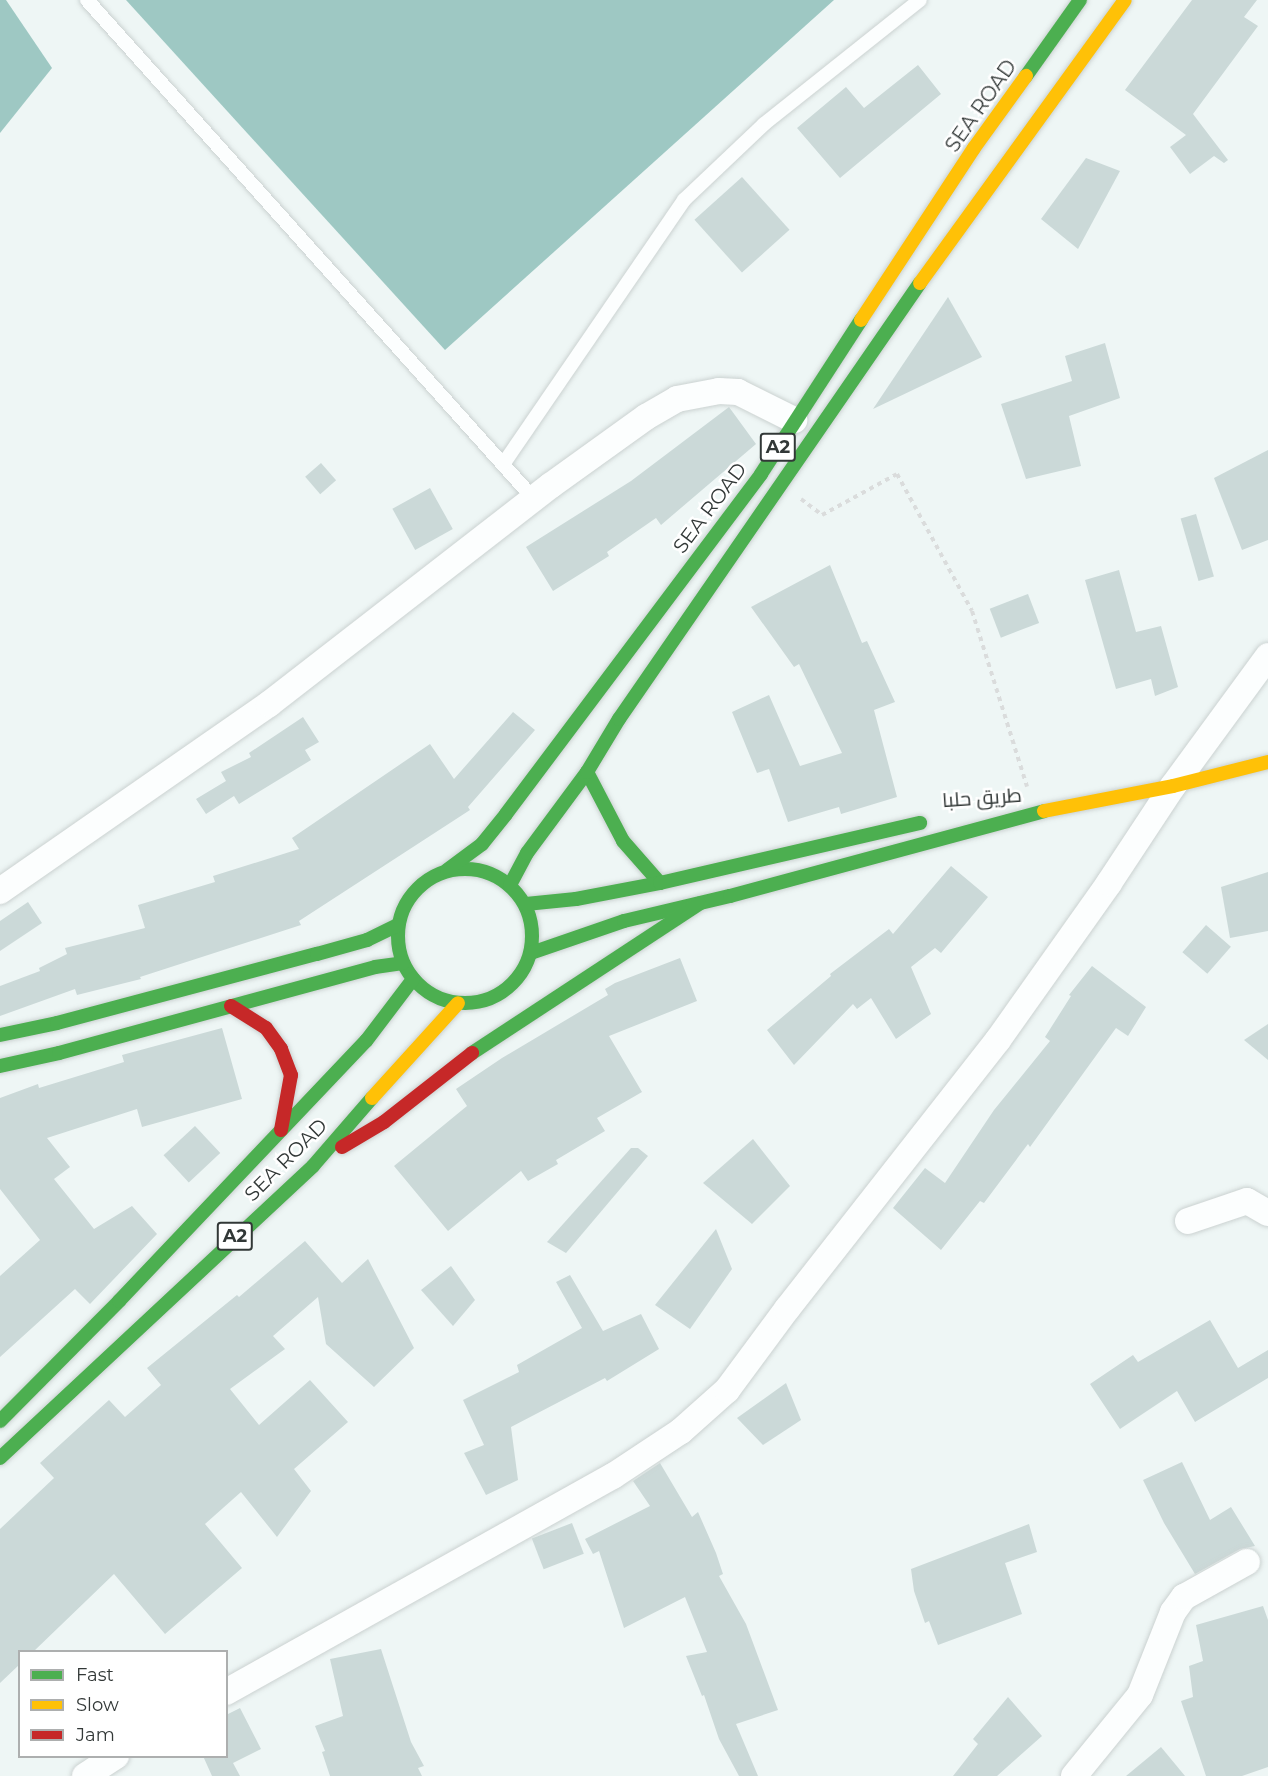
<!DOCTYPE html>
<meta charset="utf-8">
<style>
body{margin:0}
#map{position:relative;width:1268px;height:1776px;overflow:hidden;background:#eef6f5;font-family:Montserrat,Cairo,sans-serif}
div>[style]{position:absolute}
.water>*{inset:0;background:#9ec8c3}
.building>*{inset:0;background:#cbd9d8;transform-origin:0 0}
.path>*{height:4px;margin-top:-2px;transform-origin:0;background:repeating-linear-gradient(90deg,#dadcdc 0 4.5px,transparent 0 9px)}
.roads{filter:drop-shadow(0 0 2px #cbd2d1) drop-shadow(0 0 2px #cbd2d1)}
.lane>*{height:14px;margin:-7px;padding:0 7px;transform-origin:7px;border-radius:7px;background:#fcfefe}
.street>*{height:26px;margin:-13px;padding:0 13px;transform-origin:13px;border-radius:13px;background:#fcfefe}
.fast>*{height:14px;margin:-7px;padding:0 7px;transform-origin:7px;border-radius:7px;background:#4caf50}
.fast>.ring{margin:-7px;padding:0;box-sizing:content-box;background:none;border:14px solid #4caf50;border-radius:50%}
.slow>*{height:14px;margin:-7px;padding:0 7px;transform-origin:7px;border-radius:7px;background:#ffc107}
.jam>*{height:14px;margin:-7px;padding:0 7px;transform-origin:7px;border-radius:7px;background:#c62828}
span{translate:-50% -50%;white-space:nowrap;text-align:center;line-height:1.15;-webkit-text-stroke:5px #fff;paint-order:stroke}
.shield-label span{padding:2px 4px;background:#fff;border:2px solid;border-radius:4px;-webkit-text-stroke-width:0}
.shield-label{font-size:18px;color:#323837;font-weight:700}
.street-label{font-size:20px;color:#323837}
.legend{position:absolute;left:18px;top:1650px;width:210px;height:108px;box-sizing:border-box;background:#fff;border:2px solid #adafaf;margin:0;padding:8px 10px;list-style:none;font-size:18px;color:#323837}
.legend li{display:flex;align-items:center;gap:12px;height:30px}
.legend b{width:30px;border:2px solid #adafaf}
</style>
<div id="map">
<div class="water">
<i style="clip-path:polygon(0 0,6px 0,52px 68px,0 133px)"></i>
<i style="clip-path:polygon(126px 0,834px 0,445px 350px)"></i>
</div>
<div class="building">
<i style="clip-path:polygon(1192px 0,1257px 0,1244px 17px,1258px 26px,1193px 114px,1228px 160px,1224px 163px,1214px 156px,1190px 174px,1170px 147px,1186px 135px,1125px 90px)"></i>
<i style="clip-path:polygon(918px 65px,941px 94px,840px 178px,797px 128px,846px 87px,864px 108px)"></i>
<i style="clip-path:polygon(1086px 158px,1120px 171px,1078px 249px,1041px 219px)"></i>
<i style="left:742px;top:177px;width:71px;height:64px;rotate:48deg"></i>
<i style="clip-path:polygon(948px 297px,982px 357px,873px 409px)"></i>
<i style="clip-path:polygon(1105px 343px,1120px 398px,1069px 416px,1081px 466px,1026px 479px,1001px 404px,1072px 381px,1065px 356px)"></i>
<i style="clip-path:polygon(729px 407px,756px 444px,661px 525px,656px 518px,607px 552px,609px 556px,553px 591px,526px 547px,631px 481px)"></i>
<i style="clip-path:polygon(1268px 450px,1268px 540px,1242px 550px,1214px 478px)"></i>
<i style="left:321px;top:463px;width:23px;height:21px;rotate:49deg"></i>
<i style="left:430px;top:488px;width:47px;height:43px;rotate:61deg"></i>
<i style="left:1196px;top:514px;width:65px;height:16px;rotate:74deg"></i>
<i style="clip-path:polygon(830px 565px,862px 643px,867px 641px,895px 702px,874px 710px,897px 797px,841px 814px,839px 807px,788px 822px,769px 769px,757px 773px,732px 712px,769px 695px,800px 766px,842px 753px,799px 664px,794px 667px,751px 607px)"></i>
<i style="clip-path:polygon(1119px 570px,1136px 632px,1161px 626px,1178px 687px,1155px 696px,1151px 679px,1116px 689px,1085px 580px)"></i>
<i style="left:1028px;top:594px;width:31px;height:41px;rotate:69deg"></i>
<i style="clip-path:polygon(513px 712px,535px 730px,468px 807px,470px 810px,299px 921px,301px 925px,140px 977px,141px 979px,77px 995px,75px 989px,0 1016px,0 986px,40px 971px,39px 968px,67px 954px,65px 948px,145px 928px,138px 905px,215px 882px,213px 876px,299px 849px,292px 838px,430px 744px,454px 779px)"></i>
<i style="clip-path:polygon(303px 717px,319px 742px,305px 750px,311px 760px,239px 804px,234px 796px,206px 814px,196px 799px,226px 781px,221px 772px,251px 757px,249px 753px)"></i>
<i style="clip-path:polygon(951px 866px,988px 897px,941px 953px,935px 948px,911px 967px,931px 1014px,896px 1039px,871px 998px,857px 1009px,853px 1004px,794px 1065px,767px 1030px,831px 976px,830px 974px,889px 929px,893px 934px)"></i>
<i style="clip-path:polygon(1268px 872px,1268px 931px,1230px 938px,1221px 887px)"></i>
<i style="clip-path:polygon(28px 902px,42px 923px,0 951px,0 921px)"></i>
<i style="left:1206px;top:925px;width:33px;height:36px;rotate:41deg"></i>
<i style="clip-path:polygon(680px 958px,697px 1001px,609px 1036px,642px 1092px,597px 1118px,605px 1131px,556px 1160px,558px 1164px,528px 1181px,521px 1171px,448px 1231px,394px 1166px,467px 1106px,456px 1089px,502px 1058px,608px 995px,605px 989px,615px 983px)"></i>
<i style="clip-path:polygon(1092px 966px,1146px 1007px,1128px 1036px,1116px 1028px,1030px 1147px,1028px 1144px,984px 1203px,980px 1201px,941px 1250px,893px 1208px,925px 1168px,945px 1183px,994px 1110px,1050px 1041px,1045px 1037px,1071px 996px,1069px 995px)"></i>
<i style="clip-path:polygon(1268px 1024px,1268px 1060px,1244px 1040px)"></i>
<i style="clip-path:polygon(222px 1028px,242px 1099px,142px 1127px,137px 1109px,47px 1138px,70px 1167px,54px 1179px,94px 1229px,132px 1206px,157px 1234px,90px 1304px,75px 1289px,0 1357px,0 1276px,40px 1240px,0 1189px,0 1098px,38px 1084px,39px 1088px,124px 1062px,122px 1055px)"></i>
<i style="left:195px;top:1126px;width:37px;height:43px;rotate:47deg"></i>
<i style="clip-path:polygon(753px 1139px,790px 1186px,752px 1224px,703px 1183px)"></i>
<i style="clip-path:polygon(631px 1148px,638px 1148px,648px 1156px,566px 1253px,547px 1242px)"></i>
<i style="clip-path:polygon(716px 1229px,732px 1269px,690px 1329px,655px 1305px)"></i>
<i style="clip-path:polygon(305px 1241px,342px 1283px,368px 1259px,414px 1348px,374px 1387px,326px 1344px,318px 1297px,273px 1336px,285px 1349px,230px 1389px,259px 1425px,310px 1380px,348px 1422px,294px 1469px,311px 1491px,277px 1537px,241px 1492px,205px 1524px,242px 1568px,165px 1634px,114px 1574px,33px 1652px,20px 1652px,20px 1664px,0 1683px,0 1529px,54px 1478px,40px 1463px,109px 1400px,125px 1417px,161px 1385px,147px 1368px,237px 1295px,239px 1297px)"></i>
<i style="clip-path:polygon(451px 1266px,475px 1300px,453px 1326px,421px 1290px)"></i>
<i style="clip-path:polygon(570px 1275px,603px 1331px,641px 1314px,659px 1349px,607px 1381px,605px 1378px,511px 1427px,518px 1480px,486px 1495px,464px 1453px,484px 1445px,463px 1400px,519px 1372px,517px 1365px,582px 1328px,556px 1282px)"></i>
<i style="clip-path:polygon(1210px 1320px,1238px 1368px,1268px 1350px,1268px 1378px,1195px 1422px,1177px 1391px,1120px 1429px,1090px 1384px,1133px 1355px,1138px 1362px)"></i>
<i style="clip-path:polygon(786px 1383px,801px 1420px,763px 1445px,737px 1418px)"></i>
<i style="clip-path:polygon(1182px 1462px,1210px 1520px,1231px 1507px,1255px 1546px,1240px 1549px,1195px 1574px,1164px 1523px,1143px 1480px)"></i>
<i style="clip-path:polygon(660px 1463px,692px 1517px,698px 1512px,716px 1553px,723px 1574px,719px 1576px,746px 1624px,778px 1710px,736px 1724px,758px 1776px,739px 1776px,719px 1739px,704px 1695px,702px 1696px,686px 1656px,707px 1652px,685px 1597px,624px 1628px,599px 1551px,593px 1554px,585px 1539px,650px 1506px,633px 1481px)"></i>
<i style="left:572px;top:1523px;width:33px;height:43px;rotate:69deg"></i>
<i style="clip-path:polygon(1029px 1524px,1037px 1552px,1005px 1563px,1022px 1614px,938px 1645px,929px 1621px,925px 1623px,914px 1591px,911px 1569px)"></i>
<i style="clip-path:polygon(1263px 1606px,1268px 1620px,1268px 1767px,1242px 1776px,1206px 1776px,1181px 1701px,1193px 1697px,1189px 1666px,1203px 1661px,1196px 1625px)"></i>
<i style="clip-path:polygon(381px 1649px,411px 1742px,424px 1766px,418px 1768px,422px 1776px,330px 1776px,322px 1752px,325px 1751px,315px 1726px,343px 1716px,330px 1659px)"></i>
<i style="clip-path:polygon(1008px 1697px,1042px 1736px,997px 1776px,953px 1776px,978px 1744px,973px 1739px)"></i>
<i style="clip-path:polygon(240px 1708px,261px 1749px,233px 1763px,240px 1776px,212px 1776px,203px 1756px,226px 1756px,226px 1715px)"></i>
<i style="clip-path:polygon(1161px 1747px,1185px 1776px,1126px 1776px)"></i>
</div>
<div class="path">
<i style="left:801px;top:499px;width:26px;rotate:37deg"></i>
<i style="left:822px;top:515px;width:85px;rotate:-28.7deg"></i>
<i style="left:897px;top:474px;width:156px;rotate:61.3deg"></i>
<i style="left:972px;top:611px;width:184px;rotate:72.6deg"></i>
</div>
<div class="roads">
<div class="lane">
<i style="left:87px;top:0;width:670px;rotate:48.15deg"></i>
<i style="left:504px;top:463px;width:319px;rotate:-55.6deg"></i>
<i style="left:684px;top:200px;width:110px;rotate:-43.5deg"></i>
<i style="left:764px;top:124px;width:199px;rotate:-38.5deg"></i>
</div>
<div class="street">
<i style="left:0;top:891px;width:328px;rotate:-34.8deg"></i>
<i style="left:269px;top:704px;width:356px;rotate:-37.8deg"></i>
<i style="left:550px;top:486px;width:118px;rotate:-35.7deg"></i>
<i style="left:646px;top:417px;width:36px;rotate:-30deg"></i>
<i style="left:677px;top:399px;width:43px;rotate:-10.8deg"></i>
<i style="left:719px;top:391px;width:19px;rotate:3deg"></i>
<i style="left:738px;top:392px;width:63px;rotate:26.6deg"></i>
<i style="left:1188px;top:1221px;width:62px;rotate:-18.7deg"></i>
<i style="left:1247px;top:1201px;width:24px;rotate:30deg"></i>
<i style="left:226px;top:1692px;width:443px;rotate:-29.2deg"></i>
<i style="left:613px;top:1476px;width:82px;rotate:-33.5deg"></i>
<i style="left:681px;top:1431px;width:62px;rotate:-41.7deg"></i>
<i style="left:727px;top:1390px;width:101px;rotate:-53.5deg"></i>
<i style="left:787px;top:1309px;width:342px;rotate:-51.9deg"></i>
<i style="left:998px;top:1040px;width:192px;rotate:-54.7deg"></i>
<i style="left:1109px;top:883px;width:116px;rotate:-56.6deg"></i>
<i style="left:1173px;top:786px;width:161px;rotate:-53.8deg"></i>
<i style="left:85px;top:1776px;width:37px;rotate:-33deg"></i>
<i style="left:1074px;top:1776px;width:104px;rotate:-50.8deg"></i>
<i style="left:1140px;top:1695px;width:89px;rotate:-68.3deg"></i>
<i style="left:1173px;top:1612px;width:19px;rotate:-54deg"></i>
<i style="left:1184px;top:1597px;width:72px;rotate:-29.1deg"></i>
</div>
<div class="fast">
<i style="left:1026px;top:76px;width:93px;rotate:-54.6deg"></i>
<i style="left:587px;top:772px;width:78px;rotate:62.4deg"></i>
<i style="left:623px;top:841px;width:56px;rotate:48.6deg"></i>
<i class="ring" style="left:398px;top:869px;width:120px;height:120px"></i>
<i style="left:447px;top:870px;width:44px;rotate:-36.6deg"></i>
<i style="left:482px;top:844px;width:38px;rotate:-51deg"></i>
<i style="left:506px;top:814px;width:425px;rotate:-53.1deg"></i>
<i style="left:761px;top:474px;width:184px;rotate:-57deg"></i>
<i style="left:510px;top:885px;width:36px;rotate:-62deg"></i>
<i style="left:527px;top:853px;width:101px;rotate:-53.5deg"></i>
<i style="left:587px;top:772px;width:62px;rotate:-58.9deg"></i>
<i style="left:619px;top:719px;width:530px;rotate:-55.38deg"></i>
<i style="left:526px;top:904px;width:50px;rotate:-5.7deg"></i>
<i style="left:576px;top:899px;width:86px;rotate:-10.8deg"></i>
<i style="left:660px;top:883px;width:267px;rotate:-13deg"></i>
<i style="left:531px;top:953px;width:98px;rotate:-19deg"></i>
<i style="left:624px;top:921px;width:109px;rotate:-13.3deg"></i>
<i style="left:730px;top:896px;width:325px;rotate:-15.1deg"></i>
<i style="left:0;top:1035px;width:58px;rotate:-11.9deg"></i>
<i style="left:57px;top:1023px;width:269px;rotate:-14.9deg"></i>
<i style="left:317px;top:954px;width:52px;rotate:-15.6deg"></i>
<i style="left:367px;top:940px;width:34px;rotate:-26deg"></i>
<i style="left:472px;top:1053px;width:272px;rotate:-33.3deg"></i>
<i style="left:0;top:1066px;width:60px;rotate:-12.4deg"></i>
<i style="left:59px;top:1053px;width:327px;rotate:-15.2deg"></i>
<i style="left:375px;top:967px;width:28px;rotate:-8deg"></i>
<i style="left:0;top:1421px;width:169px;rotate:-45.2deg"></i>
<i style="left:119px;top:1301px;width:359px;rotate:-46.5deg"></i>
<i style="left:366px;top:1041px;width:78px;rotate:-52.8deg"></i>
<i style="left:0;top:1458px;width:428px;rotate:-43deg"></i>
<i style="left:313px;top:1166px;width:90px;rotate:-49.1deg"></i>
</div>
<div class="slow">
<i style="left:920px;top:283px;width:349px;rotate:-54.1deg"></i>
<i style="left:861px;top:320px;width:206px;rotate:-56.7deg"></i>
<i style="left:974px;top:148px;width:89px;rotate:-54.2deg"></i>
<i style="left:1044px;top:811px;width:131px;rotate:-11deg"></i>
<i style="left:1173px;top:786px;width:98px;rotate:-14.2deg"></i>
<i style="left:372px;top:1098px;width:128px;rotate:-47.8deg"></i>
</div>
<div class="jam">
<i style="left:231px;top:1006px;width:41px;rotate:32.2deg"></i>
<i style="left:266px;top:1028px;width:26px;rotate:54deg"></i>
<i style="left:281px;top:1049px;width:28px;rotate:69deg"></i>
<i style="left:291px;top:1075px;width:56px;rotate:100.3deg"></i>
<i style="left:342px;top:1147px;width:49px;rotate:-30.8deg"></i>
<i style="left:384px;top:1122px;width:112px;rotate:-38.1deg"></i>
</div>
</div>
<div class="shield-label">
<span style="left:778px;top:447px">A2</span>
<span style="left:235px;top:1236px">A2</span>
</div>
<div class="street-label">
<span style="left:981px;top:106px;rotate:-55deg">SEA ROAD</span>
<span style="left:710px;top:508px;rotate:-53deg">SEA ROAD</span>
<span style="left:982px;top:798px;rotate:-4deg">طريق حلبا</span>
<span style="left:286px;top:1160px;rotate:-45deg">SEA ROAD</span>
</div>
<ul class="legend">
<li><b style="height:8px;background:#4caf50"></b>Fast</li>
<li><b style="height:8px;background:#ffc107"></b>Slow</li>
<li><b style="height:8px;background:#c62828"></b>Jam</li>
</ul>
</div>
